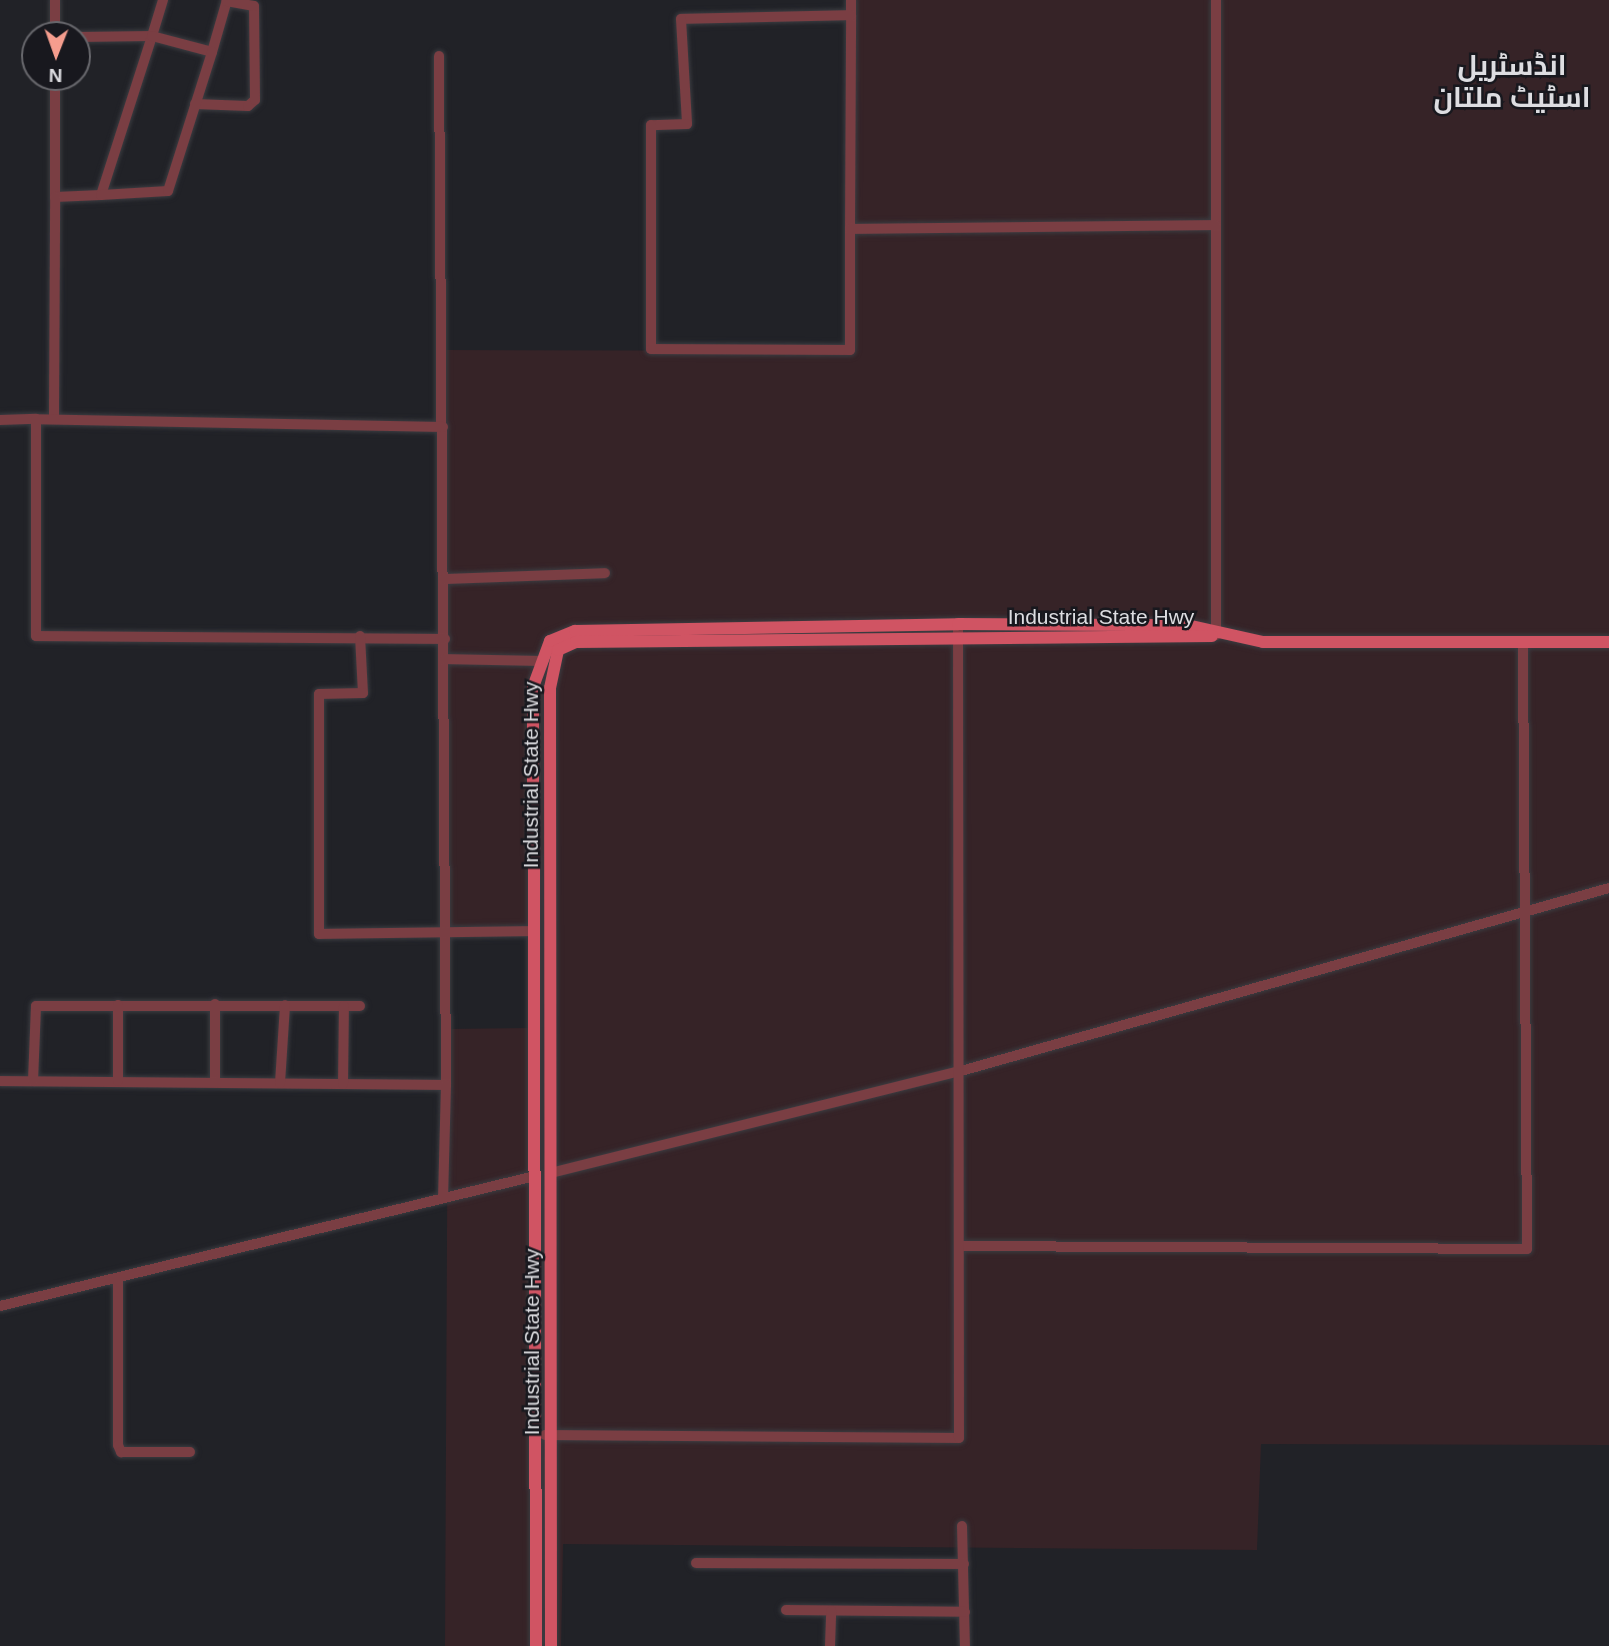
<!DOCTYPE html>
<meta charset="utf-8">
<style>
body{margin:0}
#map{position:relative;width:1609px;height:1646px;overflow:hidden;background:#212227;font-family:Arial,Cairo,sans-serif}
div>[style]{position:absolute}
.industrial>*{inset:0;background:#362327}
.roads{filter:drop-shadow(0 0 2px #3b3c41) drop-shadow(0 0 2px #3b3c41)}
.minor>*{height:10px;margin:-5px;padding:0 5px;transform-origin:5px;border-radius:5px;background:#7a3e43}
.major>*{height:12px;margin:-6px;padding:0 6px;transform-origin:6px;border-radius:6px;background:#d05463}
span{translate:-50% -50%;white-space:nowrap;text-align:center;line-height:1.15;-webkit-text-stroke:5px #18181e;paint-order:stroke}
.street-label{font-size:21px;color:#dddde1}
.district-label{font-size:28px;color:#dddde1;font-weight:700}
.north{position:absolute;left:21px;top:21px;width:70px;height:70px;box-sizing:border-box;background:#18181e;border:2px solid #67676c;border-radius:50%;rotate:181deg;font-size:19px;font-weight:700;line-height:28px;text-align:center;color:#dddde1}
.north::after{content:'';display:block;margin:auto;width:24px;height:32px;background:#f59d8e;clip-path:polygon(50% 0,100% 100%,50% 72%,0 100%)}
</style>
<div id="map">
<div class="industrial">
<i style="clip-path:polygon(847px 0,1609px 0,1609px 1445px,1261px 1444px,1257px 1550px,563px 1544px,561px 1646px,445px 1646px,448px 1029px,532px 1028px,531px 929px,446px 926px,444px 350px,845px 351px)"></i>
</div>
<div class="roads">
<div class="minor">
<i style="left:55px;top:0;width:35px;rotate:90deg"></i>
<i style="left:851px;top:0;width:15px;rotate:90deg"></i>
<i style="left:1216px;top:0;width:635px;rotate:90deg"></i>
<i style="left:77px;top:37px;width:75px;rotate:-0.8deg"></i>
<i style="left:152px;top:36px;width:38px;rotate:-73deg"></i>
<i style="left:439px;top:56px;width:1029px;rotate:89.61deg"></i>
<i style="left:55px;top:77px;width:120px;rotate:90deg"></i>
<i style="left:55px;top:197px;width:46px;rotate:-2.5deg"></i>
<i style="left:101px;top:195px;width:167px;rotate:-72.2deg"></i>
<i style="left:152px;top:36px;width:62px;rotate:14.9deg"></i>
<i style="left:212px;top:52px;width:54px;rotate:-73.9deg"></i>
<i style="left:195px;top:104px;width:53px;rotate:2.2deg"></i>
<i style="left:248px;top:106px;width:9px;rotate:-41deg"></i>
<i style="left:255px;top:100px;width:94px;rotate:-90.6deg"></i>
<i style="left:254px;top:6px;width:28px;rotate:-170deg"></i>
<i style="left:101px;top:195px;width:67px;rotate:-3.4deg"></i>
<i style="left:168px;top:191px;width:146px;rotate:-72.4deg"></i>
<i style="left:850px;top:229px;width:214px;rotate:-89.7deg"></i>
<i style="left:851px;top:15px;width:170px;rotate:178.7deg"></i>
<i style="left:681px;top:19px;width:105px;rotate:86.7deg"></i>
<i style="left:687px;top:124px;width:36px;rotate:178deg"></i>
<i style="left:651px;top:125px;width:224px;rotate:90deg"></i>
<i style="left:651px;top:349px;width:199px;rotate:0.3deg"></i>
<i style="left:850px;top:350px;width:121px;rotate:-90deg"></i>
<i style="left:850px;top:229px;width:366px;rotate:-0.6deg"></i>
<i style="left:54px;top:418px;width:221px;rotate:-89.7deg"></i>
<i style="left:0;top:420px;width:36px;rotate:-2deg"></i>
<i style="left:443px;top:427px;width:407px;rotate:-178.9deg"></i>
<i style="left:36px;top:419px;width:217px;rotate:90deg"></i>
<i style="left:36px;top:636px;width:409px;rotate:0.4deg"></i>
<i style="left:444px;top:579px;width:161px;rotate:-2.1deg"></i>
<i style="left:360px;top:636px;width:57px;rotate:87deg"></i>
<i style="left:363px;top:693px;width:44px;rotate:178.7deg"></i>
<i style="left:319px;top:694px;width:240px;rotate:90deg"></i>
<i style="left:319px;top:934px;width:215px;rotate:-0.8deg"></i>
<i style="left:445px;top:659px;width:93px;rotate:1.2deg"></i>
<i style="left:215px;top:1004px;width:77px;rotate:90deg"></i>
<i style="left:0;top:1081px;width:446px;rotate:0.5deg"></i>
<i style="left:446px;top:1085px;width:113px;rotate:91.5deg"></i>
<i style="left:33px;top:1081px;width:75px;rotate:-87.7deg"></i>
<i style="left:36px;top:1006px;width:324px"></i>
<i style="left:118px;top:1081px;width:76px;rotate:-90deg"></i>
<i style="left:280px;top:1083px;width:78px;rotate:-86.3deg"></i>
<i style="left:343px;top:1084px;width:78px;rotate:-89.3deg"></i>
<i style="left:551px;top:1173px;width:422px;rotate:-14deg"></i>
<i style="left:961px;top:1071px;width:673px;rotate:-15.77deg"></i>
<i style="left:959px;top:1246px;width:568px;rotate:0.3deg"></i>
<i style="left:1527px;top:1249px;width:608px;rotate:-90.38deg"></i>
<i style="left:118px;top:1280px;width:165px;rotate:90deg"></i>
<i style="left:118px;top:1445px;width:8px;rotate:67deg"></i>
<i style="left:121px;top:1452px;width:69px"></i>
<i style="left:0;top:1306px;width:551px;rotate:-13.66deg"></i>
<i style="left:545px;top:1435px;width:414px;rotate:0.4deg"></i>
<i style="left:959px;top:1438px;width:814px;rotate:-90.07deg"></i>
<i style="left:962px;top:1526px;width:120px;rotate:88.6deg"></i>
<i style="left:696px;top:1563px;width:268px;rotate:0.2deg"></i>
<i style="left:786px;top:1610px;width:179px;rotate:0.6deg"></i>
<i style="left:830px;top:1646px;width:35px;rotate:-88deg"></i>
</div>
<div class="major">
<i style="left:536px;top:1646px;width:959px;rotate:-90.18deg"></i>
<i style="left:533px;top:687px;width:49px;rotate:-69.7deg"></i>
<i style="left:550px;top:641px;width:27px;rotate:-22deg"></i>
<i style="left:575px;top:631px;width:383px;rotate:-1deg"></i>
<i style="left:958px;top:624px;width:229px;rotate:0.3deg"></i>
<i style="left:1187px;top:625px;width:78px;rotate:12.6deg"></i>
<i style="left:1263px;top:642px;width:346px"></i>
<i style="left:551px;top:1646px;width:958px;rotate:-90.06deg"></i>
<i style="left:550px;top:688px;width:39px;rotate:-78deg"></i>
<i style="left:558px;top:650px;width:20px;rotate:-24deg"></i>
<i style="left:576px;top:642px;width:636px;rotate:-0.54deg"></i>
</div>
</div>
<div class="street-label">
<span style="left:1101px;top:617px">Industrial State Hwy</span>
<span style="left:531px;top:775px;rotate:-90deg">Industrial State Hwy</span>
<span style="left:532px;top:1342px;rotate:-90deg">Industrial State Hwy</span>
</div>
<div class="district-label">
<span style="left:1512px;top:82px">انڈسٹریل<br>اسٹیٹ ملتان</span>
</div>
<div class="north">N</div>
</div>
